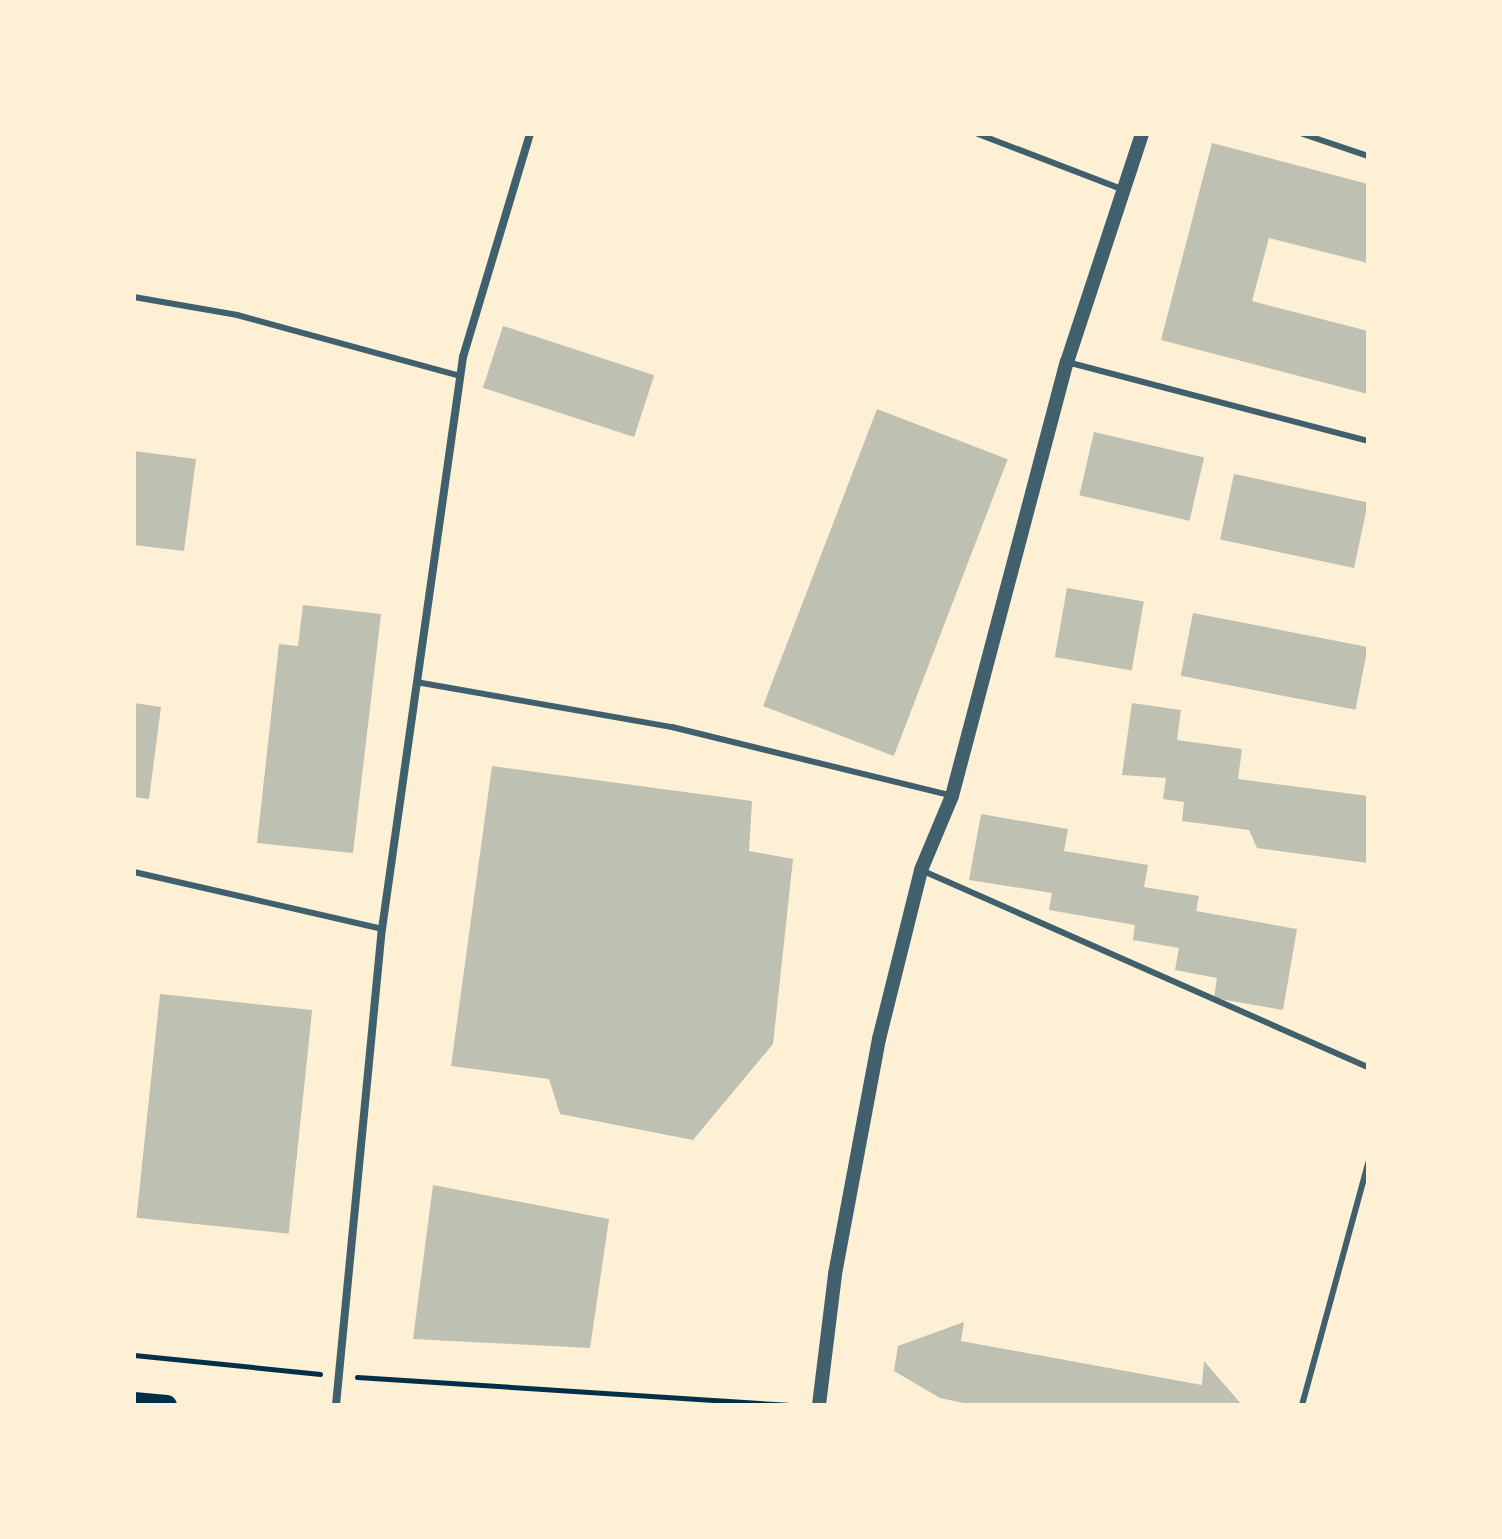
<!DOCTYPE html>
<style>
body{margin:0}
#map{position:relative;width:1502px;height:1539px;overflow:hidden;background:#fdf0d5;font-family:"Golos Text",sans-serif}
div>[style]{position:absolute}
.building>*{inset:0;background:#bec0b2;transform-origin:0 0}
.path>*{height:5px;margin:-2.5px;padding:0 2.5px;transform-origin:2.5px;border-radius:2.5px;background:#003049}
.service>*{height:6px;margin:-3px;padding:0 3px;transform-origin:3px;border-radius:3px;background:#3f606c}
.minor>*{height:8px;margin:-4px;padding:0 4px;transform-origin:4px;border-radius:4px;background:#3f606c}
.tertiary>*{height:14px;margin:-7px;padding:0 7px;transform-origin:7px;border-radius:7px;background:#3f606c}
.primary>*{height:20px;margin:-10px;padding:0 10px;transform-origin:10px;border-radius:10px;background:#003049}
span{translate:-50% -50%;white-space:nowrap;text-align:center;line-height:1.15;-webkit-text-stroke:8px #fdf0d5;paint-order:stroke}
.frame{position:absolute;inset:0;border:136px solid #fdf0d5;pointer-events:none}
</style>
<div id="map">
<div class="building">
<i style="clip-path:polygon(1212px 143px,1368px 184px,1368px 263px,1269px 238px,1252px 301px,1368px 331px,1368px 394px,1161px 340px)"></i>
<i style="left:503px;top:326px;width:159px;height:65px;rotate:18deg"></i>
<i style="left:877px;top:409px;width:140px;height:318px;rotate:21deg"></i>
<i style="left:1094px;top:432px;width:113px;height:65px;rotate:13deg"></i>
<i style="clip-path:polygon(134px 451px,196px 459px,184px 551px,134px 545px)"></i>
<i style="left:1234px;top:474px;width:137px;height:67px;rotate:12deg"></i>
<i style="left:1067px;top:588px;width:78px;height:70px;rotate:10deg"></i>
<i style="clip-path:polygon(303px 605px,381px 614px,353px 853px,257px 843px,279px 644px,298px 646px)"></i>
<i style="left:1193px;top:613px;width:178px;height:64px;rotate:11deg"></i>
<i style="clip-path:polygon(134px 703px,161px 707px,149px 799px,134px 797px)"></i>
<i style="clip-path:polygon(1132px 703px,1181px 710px,1177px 740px,1242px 749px,1238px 779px,1368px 796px,1368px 863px,1257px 848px,1249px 830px,1182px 821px,1184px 802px,1163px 799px,1166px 778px,1122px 775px)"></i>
<i style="clip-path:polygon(492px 766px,752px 801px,749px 851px,793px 859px,773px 1044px,693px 1140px,560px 1114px,549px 1079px,451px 1066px)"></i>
<i style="clip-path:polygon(981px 814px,1068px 829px,1064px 851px,1148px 865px,1144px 887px,1199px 896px,1196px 911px,1297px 929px,1283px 1010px,1214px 998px,1217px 978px,1175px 970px,1179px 948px,1133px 940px,1135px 925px,1049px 910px,1052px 893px,969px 880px)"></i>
<i style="left:160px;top:994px;width:153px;height:225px;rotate:6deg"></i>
<i style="clip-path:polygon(433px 1185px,609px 1219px,590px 1348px,413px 1339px)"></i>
<i style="clip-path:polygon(964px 1322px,961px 1341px,1202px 1385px,1204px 1361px,1242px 1405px,973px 1405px,940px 1398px,894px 1371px,898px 1346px)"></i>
</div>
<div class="path">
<i style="left:134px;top:1355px;width:187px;rotate:5.8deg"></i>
<i style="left:357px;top:1377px;width:431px;rotate:3.7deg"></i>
</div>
<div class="service">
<i style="left:978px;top:134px;width:156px;rotate:21deg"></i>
<i style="left:1303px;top:134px;width:69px;rotate:18.7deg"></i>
<i style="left:134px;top:297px;width:105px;rotate:9.9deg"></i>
<i style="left:237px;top:315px;width:231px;rotate:15.3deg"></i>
<i style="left:1067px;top:362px;width:311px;rotate:14.7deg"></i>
<i style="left:416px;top:682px;width:260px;rotate:10deg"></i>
<i style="left:672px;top:727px;width:288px;rotate:13.8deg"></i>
<i style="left:921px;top:870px;width:488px;rotate:23.8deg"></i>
<i style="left:134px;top:872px;width:254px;rotate:12.9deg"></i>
<i style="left:1302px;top:1405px;width:251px;rotate:-74.7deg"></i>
</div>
<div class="minor">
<i style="left:336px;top:1405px;width:478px;rotate:-84.5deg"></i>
<i style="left:382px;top:929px;width:578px;rotate:-81.94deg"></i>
<i style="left:463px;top:357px;width:233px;rotate:-73.3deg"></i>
</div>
<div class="tertiary">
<i style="left:819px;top:1405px;width:132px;rotate:-83deg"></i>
<i style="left:835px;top:1274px;width:239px;rotate:-79.4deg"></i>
<i style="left:879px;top:1039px;width:174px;rotate:-76deg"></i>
<i style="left:921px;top:870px;width:80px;rotate:-67.3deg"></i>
<i style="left:952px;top:796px;width:449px;rotate:-75.2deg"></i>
<i style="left:1067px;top:362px;width:240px;rotate:-71.8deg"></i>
</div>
<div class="primary">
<i style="left:134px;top:1402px;width:33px;rotate:5deg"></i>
</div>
<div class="frame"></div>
</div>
